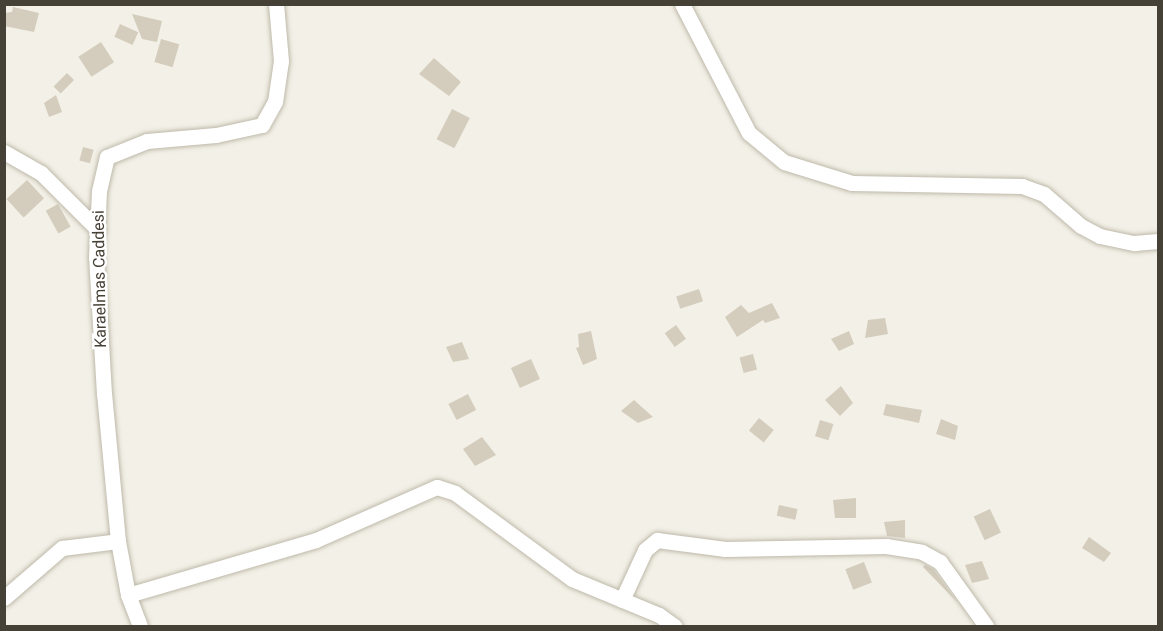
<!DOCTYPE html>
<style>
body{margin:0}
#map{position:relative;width:1163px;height:631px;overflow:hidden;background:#f3f0e7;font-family:Roboto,sans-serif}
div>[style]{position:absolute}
.building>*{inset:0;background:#d4cdbd;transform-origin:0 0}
.roads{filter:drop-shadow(0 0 2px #beb9aa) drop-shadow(0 0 2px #beb9aa)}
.minor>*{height:15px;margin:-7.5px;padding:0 7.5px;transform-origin:7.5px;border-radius:7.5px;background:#fff}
span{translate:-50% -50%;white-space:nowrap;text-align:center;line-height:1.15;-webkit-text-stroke:5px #fff;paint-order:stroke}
.street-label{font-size:16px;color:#464136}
.frame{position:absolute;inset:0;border:6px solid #464136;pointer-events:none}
</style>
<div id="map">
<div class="building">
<i style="clip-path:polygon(13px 7px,39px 13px,34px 32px,4px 26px,4px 13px,12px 12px)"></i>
<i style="clip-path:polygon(132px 14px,162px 21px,157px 42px,142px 39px)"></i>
<i style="left:120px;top:24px;width:20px;height:14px;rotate:24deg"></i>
<i style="left:161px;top:39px;width:19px;height:24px;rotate:16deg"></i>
<i style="left:101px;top:42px;width:24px;height:27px;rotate:57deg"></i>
<i style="clip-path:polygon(434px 58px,461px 82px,449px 96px,419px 74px)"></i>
<i style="left:67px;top:73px;width:10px;height:19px;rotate:45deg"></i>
<i style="clip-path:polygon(56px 95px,62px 112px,49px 117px,44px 103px)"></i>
<i style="left:452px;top:109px;width:20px;height:34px;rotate:27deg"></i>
<i style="left:83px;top:147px;width:11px;height:14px;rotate:15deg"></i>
<i style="left:27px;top:180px;width:25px;height:28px;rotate:47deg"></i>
<i style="left:58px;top:204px;width:26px;height:14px;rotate:61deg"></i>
<i style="left:699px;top:289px;width:13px;height:24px;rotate:72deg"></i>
<i style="clip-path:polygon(772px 303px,780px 318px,765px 323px,763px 320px,737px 337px,725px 317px,741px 305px,749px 313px)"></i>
<i style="clip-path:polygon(885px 318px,888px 334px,865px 338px,868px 320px)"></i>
<i style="left:676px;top:325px;width:17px;height:14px;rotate:54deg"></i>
<i style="clip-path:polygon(591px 331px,597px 359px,583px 365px,576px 348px,579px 347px,578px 334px)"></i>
<i style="clip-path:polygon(849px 331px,854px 344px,839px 351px,831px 339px)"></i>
<i style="clip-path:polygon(462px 342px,469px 359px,453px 362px,446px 347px)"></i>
<i style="left:753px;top:354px;width:16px;height:14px;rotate:75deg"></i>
<i style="left:531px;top:359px;width:22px;height:22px;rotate:66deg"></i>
<i style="clip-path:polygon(841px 386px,853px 403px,840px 416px,825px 400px)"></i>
<i style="left:468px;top:394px;width:18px;height:22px;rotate:63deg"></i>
<i style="clip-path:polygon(634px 400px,653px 417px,638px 423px,621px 411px)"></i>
<i style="clip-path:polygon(886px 404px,922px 410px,919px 423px,883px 415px)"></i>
<i style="left:759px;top:418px;width:19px;height:16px;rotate:39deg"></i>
<i style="clip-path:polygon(941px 419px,958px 426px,955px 440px,936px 434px)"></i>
<i style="left:820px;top:420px;width:14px;height:17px;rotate:17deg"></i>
<i style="clip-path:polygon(482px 437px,496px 455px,475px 466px,463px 449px)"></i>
<i style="clip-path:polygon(856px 498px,856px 518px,835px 518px,833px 500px)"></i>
<i style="left:779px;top:505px;width:19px;height:11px;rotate:12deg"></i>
<i style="left:990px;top:509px;width:26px;height:18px;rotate:65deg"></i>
<i style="clip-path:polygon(905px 520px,905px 538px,887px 536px,884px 522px)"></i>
<i style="clip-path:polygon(1089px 537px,1111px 553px,1104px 562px,1082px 548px)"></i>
<i style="clip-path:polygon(982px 561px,989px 579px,972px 583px,965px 565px)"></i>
<i style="left:864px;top:562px;width:22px;height:20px;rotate:69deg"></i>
<i style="clip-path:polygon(925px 565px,933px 569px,958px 603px,923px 567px)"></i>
</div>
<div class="roads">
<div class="minor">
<i style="left:682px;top:4px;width:145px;rotate:62.6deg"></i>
<i style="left:749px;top:133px;width:45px;rotate:39.6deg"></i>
<i style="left:784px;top:162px;width:71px;rotate:17.2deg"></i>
<i style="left:852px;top:183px;width:170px;rotate:1deg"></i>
<i style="left:1022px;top:186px;width:23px;rotate:20deg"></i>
<i style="left:1044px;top:194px;width:49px;rotate:40.9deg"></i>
<i style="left:1081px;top:226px;width:21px;rotate:28deg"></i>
<i style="left:1100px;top:236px;width:35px;rotate:12deg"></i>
<i style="left:1134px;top:243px;width:24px;rotate:-5deg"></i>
<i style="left:4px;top:152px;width:43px;rotate:29.6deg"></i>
<i style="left:41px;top:173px;width:81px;rotate:45deg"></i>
<i style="left:128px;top:595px;width:196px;rotate:-16.3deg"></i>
<i style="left:316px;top:540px;width:132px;rotate:-23.7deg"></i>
<i style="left:437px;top:487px;width:19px;rotate:18deg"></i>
<i style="left:455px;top:493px;width:145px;rotate:36.3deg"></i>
<i style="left:572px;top:579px;width:94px;rotate:22.5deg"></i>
<i style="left:659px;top:615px;width:19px;rotate:36deg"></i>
<i style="left:4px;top:598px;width:77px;rotate:-40.8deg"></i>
<i style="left:62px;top:548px;width:56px;rotate:-7.1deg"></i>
<i style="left:622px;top:600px;width:55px;rotate:-65.3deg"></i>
<i style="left:645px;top:550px;width:16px;rotate:-40deg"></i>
<i style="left:657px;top:540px;width:69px;rotate:7.5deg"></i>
<i style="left:725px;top:549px;width:161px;rotate:-1.1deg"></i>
<i style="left:886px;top:546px;width:36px;rotate:9deg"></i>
<i style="left:922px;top:552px;width:21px;rotate:29deg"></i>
<i style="left:940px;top:562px;width:79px;rotate:54.3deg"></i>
<i style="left:140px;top:626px;width:33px;rotate:-111deg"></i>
<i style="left:128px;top:595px;width:55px;rotate:-100.5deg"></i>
<i style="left:118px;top:541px;width:148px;rotate:-95.4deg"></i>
<i style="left:104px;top:394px;width:137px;rotate:-93.3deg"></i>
<i style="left:96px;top:257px;width:66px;rotate:-87.4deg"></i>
<i style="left:99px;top:191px;width:35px;rotate:-77deg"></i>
<i style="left:107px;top:157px;width:43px;rotate:-21.8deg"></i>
<i style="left:147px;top:141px;width:69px;rotate:-5deg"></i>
<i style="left:216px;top:135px;width:47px;rotate:-12.3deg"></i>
<i style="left:262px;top:125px;width:26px;rotate:-61deg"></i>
<i style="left:275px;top:102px;width:41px;rotate:-81.7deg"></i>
<i style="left:281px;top:61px;width:57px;rotate:-95deg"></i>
</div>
</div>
<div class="street-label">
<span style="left:100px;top:279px;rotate:-91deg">Karaelmas Caddesi</span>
</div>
<div class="frame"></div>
</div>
